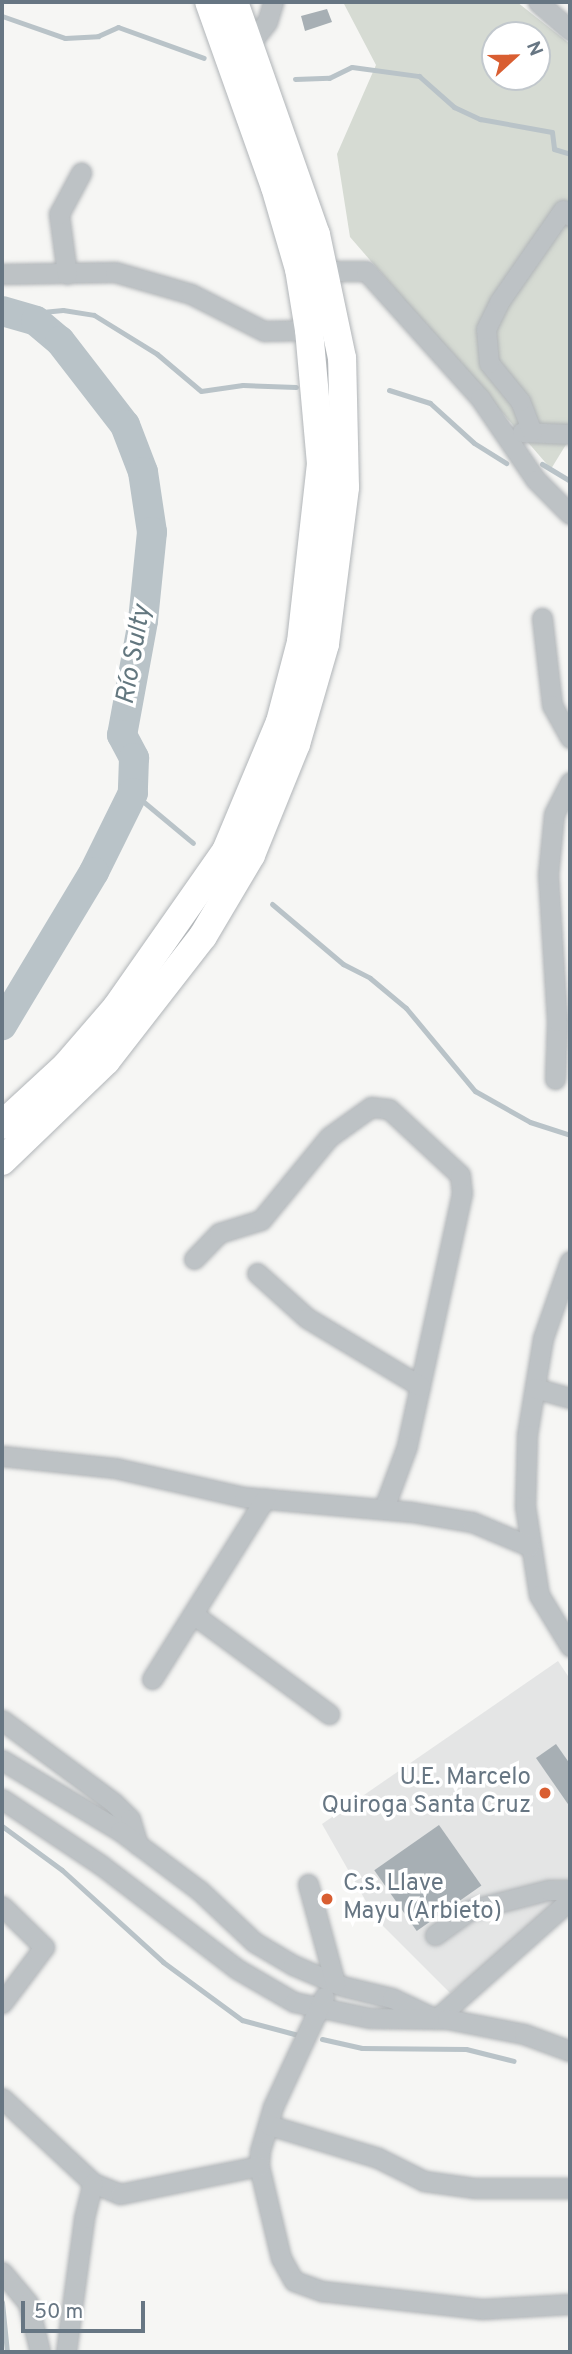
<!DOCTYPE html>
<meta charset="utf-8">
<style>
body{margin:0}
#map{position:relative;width:572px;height:2354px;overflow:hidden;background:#f6f6f4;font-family:Overpass,sans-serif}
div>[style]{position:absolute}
.built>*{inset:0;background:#e4e5e5}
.green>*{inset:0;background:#d6dbd3}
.stream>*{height:5px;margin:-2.5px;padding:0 2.5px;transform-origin:2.5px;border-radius:2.5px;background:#b9c3c8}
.river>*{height:30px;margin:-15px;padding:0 15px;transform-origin:15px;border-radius:15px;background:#b9c3c8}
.building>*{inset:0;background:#a7afb4;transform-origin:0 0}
.roads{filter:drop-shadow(0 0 2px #b1b5b8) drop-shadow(0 0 2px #b1b5b8)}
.minor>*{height:19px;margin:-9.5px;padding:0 9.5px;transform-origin:9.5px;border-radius:9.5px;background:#bdc2c5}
.highway>*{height:28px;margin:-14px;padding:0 14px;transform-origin:14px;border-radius:14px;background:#fff}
.dots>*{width:19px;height:19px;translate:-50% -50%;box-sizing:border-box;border:4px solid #fff;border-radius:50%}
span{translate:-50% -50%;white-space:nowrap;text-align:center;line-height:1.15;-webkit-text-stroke:7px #fff;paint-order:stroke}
.poi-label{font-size:24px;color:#677683}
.right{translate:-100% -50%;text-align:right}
.left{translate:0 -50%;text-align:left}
.water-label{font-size:26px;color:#63777f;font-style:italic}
.frame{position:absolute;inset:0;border:4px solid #677683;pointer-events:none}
.north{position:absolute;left:481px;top:21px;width:70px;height:70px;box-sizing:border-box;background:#fff;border:2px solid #c2c8cd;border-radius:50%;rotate:68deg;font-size:19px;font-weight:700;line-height:28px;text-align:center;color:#677683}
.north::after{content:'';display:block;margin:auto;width:24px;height:32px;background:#d95e31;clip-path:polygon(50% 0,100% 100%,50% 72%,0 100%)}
.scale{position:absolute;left:21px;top:2301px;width:124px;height:32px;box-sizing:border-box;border:4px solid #677683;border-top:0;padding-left:9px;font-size:21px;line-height:24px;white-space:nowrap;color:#677683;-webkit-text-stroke:5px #fff;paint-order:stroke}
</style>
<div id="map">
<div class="built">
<i style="clip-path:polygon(558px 1661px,570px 1679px,570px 1902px,450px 1993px,376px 1919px,322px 1824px)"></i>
</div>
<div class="green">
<i style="clip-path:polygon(evenodd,343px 2px,517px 2px,570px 44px,570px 438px,551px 469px,350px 237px,337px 154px,376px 65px,343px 2px,495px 35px,537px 35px,537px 77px,495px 77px,495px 35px)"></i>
</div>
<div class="stream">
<i style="left:2px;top:16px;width:67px;rotate:19.2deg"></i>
<i style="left:65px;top:38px;width:33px;rotate:-3deg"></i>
<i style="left:98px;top:36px;width:22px;rotate:-24deg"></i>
<i style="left:118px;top:27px;width:91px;rotate:19.8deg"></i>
<i style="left:295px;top:79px;width:34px;rotate:-2deg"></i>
<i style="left:329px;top:78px;width:25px;rotate:-26deg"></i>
<i style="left:352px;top:67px;width:68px;rotate:7.7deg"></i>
<i style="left:419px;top:76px;width:47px;rotate:41.5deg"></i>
<i style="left:454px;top:107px;width:29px;rotate:25deg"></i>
<i style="left:480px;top:119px;width:73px;rotate:10.2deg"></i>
<i style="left:552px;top:132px;width:17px;rotate:83deg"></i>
<i style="left:554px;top:149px;width:17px;rotate:17deg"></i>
<i style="left:12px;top:315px;width:51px;rotate:-5.6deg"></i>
<i style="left:63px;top:310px;width:31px;rotate:9deg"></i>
<i style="left:94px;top:315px;width:74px;rotate:31.8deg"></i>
<i style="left:157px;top:354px;width:57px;rotate:40.1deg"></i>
<i style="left:201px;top:391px;width:42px;rotate:-8.1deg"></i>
<i style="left:243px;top:385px;width:53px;rotate:2.2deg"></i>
<i style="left:389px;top:390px;width:43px;rotate:17.6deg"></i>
<i style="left:430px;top:403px;width:59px;rotate:42.3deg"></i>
<i style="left:474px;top:443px;width:38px;rotate:32deg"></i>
<i style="left:542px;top:464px;width:33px;rotate:31deg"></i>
<i style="left:133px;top:793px;width:78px;rotate:39.8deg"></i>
<i style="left:272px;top:904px;width:93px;rotate:40.2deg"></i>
<i style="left:343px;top:964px;width:30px;rotate:27deg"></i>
<i style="left:370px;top:978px;width:47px;rotate:39.8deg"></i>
<i style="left:406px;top:1008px;width:108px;rotate:50.3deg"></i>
<i style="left:475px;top:1091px;width:63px;rotate:29.4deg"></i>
<i style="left:530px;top:1122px;width:42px;rotate:18deg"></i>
<i style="left:2px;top:1826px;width:74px;rotate:36.3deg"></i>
<i style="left:62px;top:1870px;width:137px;rotate:42.3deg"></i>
<i style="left:163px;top:1962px;width:98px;rotate:36.3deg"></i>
<i style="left:242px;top:2020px;width:58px;rotate:15deg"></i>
<i style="left:322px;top:2039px;width:41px;rotate:12.7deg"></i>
<i style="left:362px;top:2048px;width:104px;rotate:0.6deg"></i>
<i style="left:466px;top:2049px;width:49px;rotate:14deg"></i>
<i style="left:2px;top:2302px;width:50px;rotate:84.3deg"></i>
</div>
<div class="river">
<i style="left:2px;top:311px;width:35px;rotate:16deg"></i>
<i style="left:36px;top:321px;width:31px;rotate:40deg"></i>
<i style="left:60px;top:341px;width:106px;rotate:52.3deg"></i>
<i style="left:125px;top:425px;width:50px;rotate:69deg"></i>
<i style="left:143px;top:472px;width:61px;rotate:81.5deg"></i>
<i style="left:152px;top:532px;width:89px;rotate:95.8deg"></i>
<i style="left:143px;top:621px;width:116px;rotate:100.4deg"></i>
<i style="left:122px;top:735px;width:26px;rotate:62deg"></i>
<i style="left:134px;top:758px;width:35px;rotate:92deg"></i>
<i style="left:133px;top:793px;width:88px;rotate:116.3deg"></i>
<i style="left:94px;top:872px;width:179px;rotate:121deg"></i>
</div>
<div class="building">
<i style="clip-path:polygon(327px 9px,332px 22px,305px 31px,301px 16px)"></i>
<i style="clip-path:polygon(556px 1744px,570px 1764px,570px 1807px,536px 1758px)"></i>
<i style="left:439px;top:1825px;width:74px;height:79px;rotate:55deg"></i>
</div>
<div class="roads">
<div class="minor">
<i style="left:538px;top:2px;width:43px;rotate:41.2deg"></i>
<i style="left:249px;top:45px;width:29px;rotate:-52deg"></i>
<i style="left:267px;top:22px;width:21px;rotate:-73deg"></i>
<i style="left:325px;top:271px;width:41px"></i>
<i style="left:366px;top:271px;width:171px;rotate:48.1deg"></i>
<i style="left:480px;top:398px;width:99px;rotate:55.7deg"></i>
<i style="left:536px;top:480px;width:48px;rotate:45deg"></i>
<i style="left:2px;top:274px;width:113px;rotate:-1deg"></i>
<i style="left:115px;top:272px;width:79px;rotate:16.1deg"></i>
<i style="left:191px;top:294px;width:82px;rotate:26.9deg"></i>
<i style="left:264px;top:331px;width:45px;rotate:-1.3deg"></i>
<i style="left:67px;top:274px;width:61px;rotate:-97.6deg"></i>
<i style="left:59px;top:214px;width:47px;rotate:-61.8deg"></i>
<i style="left:522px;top:432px;width:48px;rotate:2.4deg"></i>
<i style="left:532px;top:432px;width:33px;rotate:-111deg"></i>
<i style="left:520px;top:401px;width:49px;rotate:-129.2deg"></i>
<i style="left:489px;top:363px;width:34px;rotate:-95deg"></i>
<i style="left:486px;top:329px;width:30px;rotate:-64deg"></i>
<i style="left:499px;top:302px;width:112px;rotate:-55.2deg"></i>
<i style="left:563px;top:210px;width:9px;rotate:41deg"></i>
<i style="left:542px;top:618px;width:88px;rotate:83.4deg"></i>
<i style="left:552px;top:705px;width:38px;rotate:61deg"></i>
<i style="left:555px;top:1079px;width:58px;rotate:-88deg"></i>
<i style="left:557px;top:1021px;width:146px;rotate:-93.5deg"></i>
<i style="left:548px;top:875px;width:61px;rotate:-84.4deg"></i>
<i style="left:554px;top:814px;width:36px;rotate:-63deg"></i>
<i style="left:194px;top:1259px;width:36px;rotate:-46deg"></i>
<i style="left:219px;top:1233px;width:44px;rotate:-17.2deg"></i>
<i style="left:261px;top:1220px;width:107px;rotate:-50.7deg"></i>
<i style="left:329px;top:1137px;width:52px;rotate:-35.5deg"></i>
<i style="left:371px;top:1107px;width:18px;rotate:6deg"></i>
<i style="left:389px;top:1109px;width:97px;rotate:42.9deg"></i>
<i style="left:460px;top:1175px;width:18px;rotate:84deg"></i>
<i style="left:462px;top:1193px;width:259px;rotate:102.3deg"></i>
<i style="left:407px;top:1446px;width:66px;rotate:110.4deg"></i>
<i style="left:570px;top:1261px;width:82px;rotate:109.3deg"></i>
<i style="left:543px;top:1338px;width:98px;rotate:99.4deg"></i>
<i style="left:527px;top:1435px;width:71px;rotate:91.6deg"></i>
<i style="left:525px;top:1506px;width:90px;rotate:81.1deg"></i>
<i style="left:539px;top:1595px;width:60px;rotate:58.7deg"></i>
<i style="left:257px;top:1273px;width:67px;rotate:42deg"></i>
<i style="left:307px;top:1318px;width:132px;rotate:31deg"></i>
<i style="left:535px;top:1388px;width:36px;rotate:16deg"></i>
<i style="left:2px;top:1456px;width:114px;rotate:6.1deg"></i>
<i style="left:115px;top:1468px;width:132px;rotate:12.7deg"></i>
<i style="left:244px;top:1497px;width:169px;rotate:5.1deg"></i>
<i style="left:412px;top:1512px;width:61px;rotate:9.5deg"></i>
<i style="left:472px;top:1522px;width:62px;rotate:22.8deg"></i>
<i style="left:193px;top:1614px;width:169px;rotate:36.3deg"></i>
<i style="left:152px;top:1679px;width:213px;rotate:-57.9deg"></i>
<i style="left:2px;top:1720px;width:139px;rotate:36.5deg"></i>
<i style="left:114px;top:1803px;width:23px;rotate:45deg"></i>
<i style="left:130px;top:1819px;width:27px;rotate:73deg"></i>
<i style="left:2px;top:1760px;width:138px;rotate:31deg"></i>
<i style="left:120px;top:1831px;width:99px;rotate:36.8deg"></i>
<i style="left:199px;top:1890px;width:76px;rotate:43.4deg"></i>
<i style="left:254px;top:1942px;width:45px;rotate:30.5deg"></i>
<i style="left:293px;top:1965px;width:53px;rotate:23.2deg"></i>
<i style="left:342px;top:1986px;width:51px;rotate:13.5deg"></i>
<i style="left:392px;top:1998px;width:49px;rotate:25.5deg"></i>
<i style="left:436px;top:2019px;width:179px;rotate:-41.6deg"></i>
<i style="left:2px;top:1799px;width:119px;rotate:33.7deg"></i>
<i style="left:101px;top:1865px;width:171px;rotate:37.4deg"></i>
<i style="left:237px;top:1969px;width:66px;rotate:30.1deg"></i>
<i style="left:294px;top:2002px;width:78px;rotate:11.9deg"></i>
<i style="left:370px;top:2018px;width:77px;rotate:0.7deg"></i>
<i style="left:447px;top:2019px;width:78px;rotate:11deg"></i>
<i style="left:524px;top:2034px;width:49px;rotate:20.3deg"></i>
<i style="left:308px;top:1884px;width:103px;rotate:74.7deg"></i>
<i style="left:2px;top:1906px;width:59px;rotate:44.3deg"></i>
<i style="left:44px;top:1947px;width:70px;rotate:126.9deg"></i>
<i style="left:435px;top:1935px;width:43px;rotate:-35.5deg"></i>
<i style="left:470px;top:1910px;width:81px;rotate:-14.4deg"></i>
<i style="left:548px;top:1890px;width:22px"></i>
<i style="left:324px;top:1997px;width:121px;rotate:114.9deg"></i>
<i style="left:273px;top:2107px;width:46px;rotate:106.5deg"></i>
<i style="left:260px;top:2151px;width:15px;rotate:94deg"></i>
<i style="left:259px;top:2166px;width:95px;rotate:76.6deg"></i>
<i style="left:281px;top:2258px;width:26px;rotate:61deg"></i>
<i style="left:294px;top:2281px;width:30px;rotate:20deg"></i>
<i style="left:322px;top:2291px;width:161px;rotate:6.4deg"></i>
<i style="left:482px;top:2309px;width:88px;rotate:-3.3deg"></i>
<i style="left:2px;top:2098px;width:125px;rotate:43deg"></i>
<i style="left:93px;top:2183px;width:29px;rotate:22deg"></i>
<i style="left:120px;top:2194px;width:142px;rotate:-11.4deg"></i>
<i style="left:269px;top:2125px;width:114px;rotate:16.8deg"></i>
<i style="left:378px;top:2158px;width:51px;rotate:26.6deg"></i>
<i style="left:424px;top:2181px;width:50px;rotate:8deg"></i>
<i style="left:474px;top:2188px;width:96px"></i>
<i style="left:2px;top:2272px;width:40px;rotate:50deg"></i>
<i style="left:28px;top:2303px;width:50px;rotate:76.2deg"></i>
<i style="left:66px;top:2352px;width:135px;rotate:-82.3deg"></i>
<i style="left:84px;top:2218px;width:36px;rotate:-76deg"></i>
</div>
<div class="highway">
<i style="left:2px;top:1125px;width:87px;rotate:-42.7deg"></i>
<i style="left:66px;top:1066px;width:77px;rotate:-49.2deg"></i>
<i style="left:116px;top:1008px;width:192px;rotate:-55deg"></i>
<i style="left:226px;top:851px;width:140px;rotate:-67.3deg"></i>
<i style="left:280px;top:722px;width:83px;rotate:-75.3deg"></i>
<i style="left:301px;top:642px;width:179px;rotate:-83.6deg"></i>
<i style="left:321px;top:464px;width:135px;rotate:-95.1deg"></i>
<i style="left:309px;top:330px;width:62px;rotate:-99.3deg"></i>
<i style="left:299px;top:269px;width:85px;rotate:-106.3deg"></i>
<i style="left:275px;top:187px;width:196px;rotate:-109.6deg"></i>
<i style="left:2px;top:1161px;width:144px;rotate:-43.9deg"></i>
<i style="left:106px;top:1061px;width:158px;rotate:-52.2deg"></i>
<i style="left:203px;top:936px;width:94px;rotate:-59.3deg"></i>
<i style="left:251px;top:855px;width:120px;rotate:-67.9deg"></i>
<i style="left:296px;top:744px;width:104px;rotate:-73.8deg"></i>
<i style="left:325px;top:644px;width:158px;rotate:-82.7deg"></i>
<i style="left:345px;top:487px;width:129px;rotate:-91.3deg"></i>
<i style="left:342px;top:358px;width:126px;rotate:-101.9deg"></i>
<i style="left:316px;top:235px;width:247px;rotate:-109.4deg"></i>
</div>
</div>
<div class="dots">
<i style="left:545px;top:1793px;background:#d95e31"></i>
<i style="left:327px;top:1899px;background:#d95e31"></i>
</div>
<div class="poi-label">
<span class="right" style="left:531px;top:1793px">U.E. Marcelo<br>Quiroga Santa Cruz</span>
<span class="left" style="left:343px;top:1899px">C.s. Llave<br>Mayu (Arbieto)</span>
</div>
<div class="water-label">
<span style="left:135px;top:655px;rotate:-80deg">Río Sulty</span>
</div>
<div class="frame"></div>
<div class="north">N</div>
<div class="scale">50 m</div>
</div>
